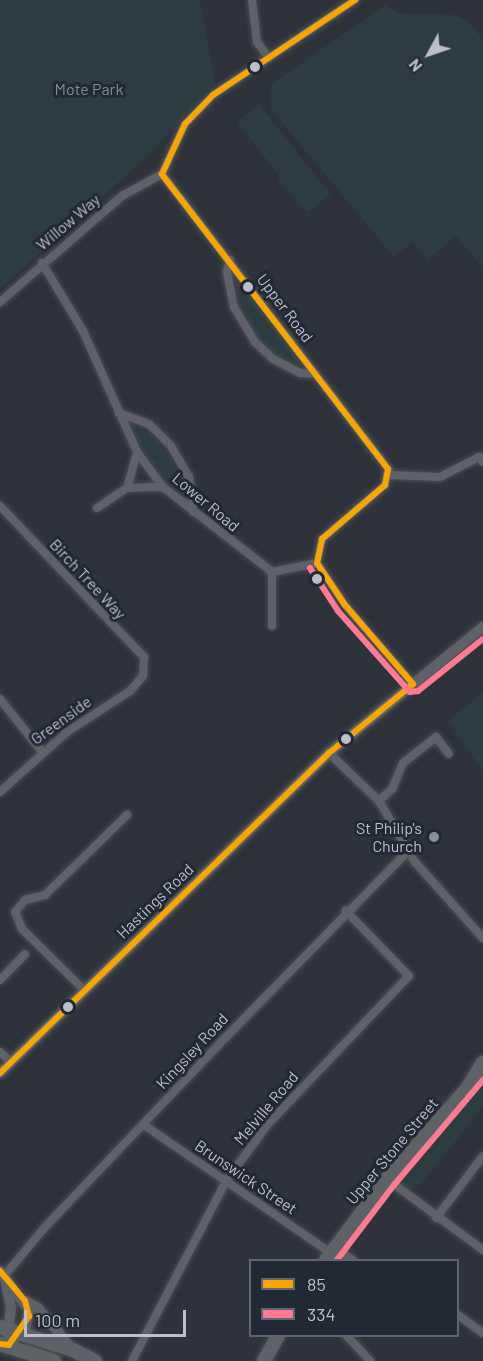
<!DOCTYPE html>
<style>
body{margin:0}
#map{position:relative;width:483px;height:1361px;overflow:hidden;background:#2e323a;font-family:Barlow,sans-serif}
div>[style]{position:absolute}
.green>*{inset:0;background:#2c3c3f}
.roads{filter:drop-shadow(0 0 2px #4a4d52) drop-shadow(0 0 2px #4a4d52)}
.minor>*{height:8px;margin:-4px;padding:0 4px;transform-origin:4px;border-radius:4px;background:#5e6167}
.tertiary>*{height:10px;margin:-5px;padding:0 5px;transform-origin:5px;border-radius:5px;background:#5e6167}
.trunk>*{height:14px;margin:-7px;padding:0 7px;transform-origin:7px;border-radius:7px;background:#5e6165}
.bus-1>*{height:6px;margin:-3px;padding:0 3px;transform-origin:3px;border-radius:3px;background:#f7a600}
.bus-2>*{height:6px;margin:-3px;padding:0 3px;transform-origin:3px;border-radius:3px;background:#fe7a93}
.dots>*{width:16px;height:16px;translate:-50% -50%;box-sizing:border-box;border:3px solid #222834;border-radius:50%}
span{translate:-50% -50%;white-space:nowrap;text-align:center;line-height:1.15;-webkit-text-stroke:6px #222834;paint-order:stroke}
.park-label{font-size:16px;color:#74977e}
.street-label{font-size:16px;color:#babfc9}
.poi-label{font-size:16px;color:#babfc9}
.right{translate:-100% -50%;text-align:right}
.legend{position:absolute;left:249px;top:1259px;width:210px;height:78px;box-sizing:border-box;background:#222834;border:2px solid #5f6470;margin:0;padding:8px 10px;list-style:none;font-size:18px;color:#babfc9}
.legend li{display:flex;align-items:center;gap:12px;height:30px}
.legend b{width:30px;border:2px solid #5f6470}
.north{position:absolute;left:399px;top:24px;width:60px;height:60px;-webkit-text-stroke:4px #222834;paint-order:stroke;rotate:230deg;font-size:16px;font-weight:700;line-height:24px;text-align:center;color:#babfc9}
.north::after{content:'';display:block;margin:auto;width:21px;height:27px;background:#babfc9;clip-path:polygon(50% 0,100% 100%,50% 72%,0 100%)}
.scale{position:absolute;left:24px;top:1310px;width:162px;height:27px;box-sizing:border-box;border:3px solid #babfc9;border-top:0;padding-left:8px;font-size:18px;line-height:21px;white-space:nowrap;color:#babfc9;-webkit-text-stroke:4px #222834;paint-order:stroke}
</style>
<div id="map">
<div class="green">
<i style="clip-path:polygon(0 0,200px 0,215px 83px,148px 156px,0 289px)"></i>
<i style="clip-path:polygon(387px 4px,397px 13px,454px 15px,468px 21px,483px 39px,483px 268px,456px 236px,427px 260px,412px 242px,394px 257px,271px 109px,271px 84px)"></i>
<i style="clip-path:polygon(259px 104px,331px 195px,307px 212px,277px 180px,280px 177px,237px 122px)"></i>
<i style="clip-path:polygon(235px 279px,301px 361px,300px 368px,273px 353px,257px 337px,237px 301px)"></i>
<i style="clip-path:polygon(133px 424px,152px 436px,170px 457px,187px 497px,165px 481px,150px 461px,133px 432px)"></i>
<i style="clip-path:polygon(483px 692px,483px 772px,448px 721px)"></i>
<i style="clip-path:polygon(483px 1081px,483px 1107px,422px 1183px,409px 1192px,400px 1185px,406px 1174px)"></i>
</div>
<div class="roads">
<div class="minor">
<i style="left:252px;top:0;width:42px;rotate:83.2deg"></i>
<i style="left:257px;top:42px;width:20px;rotate:53deg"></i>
<i style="left:162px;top:174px;width:372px;rotate:52.5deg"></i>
<i style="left:388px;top:469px;width:16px;rotate:101deg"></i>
<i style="left:385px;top:485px;width:83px;rotate:139.4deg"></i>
<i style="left:322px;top:539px;width:25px;rotate:102deg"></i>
<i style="left:317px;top:563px;width:50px;rotate:56.3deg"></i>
<i style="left:345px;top:605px;width:104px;rotate:49.3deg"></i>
<i style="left:162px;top:174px;width:55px;rotate:-65.3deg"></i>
<i style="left:185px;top:124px;width:40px;rotate:-46deg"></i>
<i style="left:213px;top:95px;width:171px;rotate:-33.8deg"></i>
<i style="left:230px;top:260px;width:12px;rotate:104deg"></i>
<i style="left:227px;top:272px;width:36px;rotate:79deg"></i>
<i style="left:234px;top:307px;width:41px;rotate:59deg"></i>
<i style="left:255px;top:342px;width:25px;rotate:43deg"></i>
<i style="left:273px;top:359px;width:30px;rotate:27deg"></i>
<i style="left:300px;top:373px;width:16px;rotate:4deg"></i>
<i style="left:42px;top:263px;width:79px;rotate:58.9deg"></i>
<i style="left:83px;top:331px;width:133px;rotate:65.9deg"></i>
<i style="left:137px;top:452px;width:44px;rotate:53.4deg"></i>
<i style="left:163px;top:487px;width:138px;rotate:37.9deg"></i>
<i style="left:272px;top:572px;width:46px;rotate:-11.3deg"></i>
<i style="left:0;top:302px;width:162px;rotate:-41deg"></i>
<i style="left:122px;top:196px;width:46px;rotate:-28.8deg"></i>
<i style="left:119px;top:413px;width:32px;rotate:20deg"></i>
<i style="left:149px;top:424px;width:31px;rotate:45deg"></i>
<i style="left:171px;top:446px;width:36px;rotate:60deg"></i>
<i style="left:189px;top:477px;width:35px;rotate:83deg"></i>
<i style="left:389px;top:475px;width:51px;rotate:2.2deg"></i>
<i style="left:440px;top:477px;width:44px;rotate:-27.1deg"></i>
<i style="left:479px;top:457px;width:6px;rotate:51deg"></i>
<i style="left:127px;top:488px;width:37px;rotate:-74deg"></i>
<i style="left:0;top:506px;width:209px;rotate:46.4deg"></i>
<i style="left:144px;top:657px;width:19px;rotate:93deg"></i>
<i style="left:143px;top:676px;width:20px;rotate:131deg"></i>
<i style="left:130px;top:691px;width:75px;rotate:146.9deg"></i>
<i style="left:67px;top:732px;width:90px;rotate:138.2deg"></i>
<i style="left:97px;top:508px;width:36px;rotate:-34deg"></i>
<i style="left:127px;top:488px;width:36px;rotate:-2deg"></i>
<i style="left:272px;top:626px;width:54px;rotate:-90deg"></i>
<i style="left:0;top:699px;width:68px;rotate:51.6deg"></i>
<i style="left:329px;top:753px;width:69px;rotate:43.8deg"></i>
<i style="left:379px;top:801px;width:71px;rotate:59.5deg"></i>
<i style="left:415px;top:862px;width:102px;rotate:48.2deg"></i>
<i style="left:379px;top:801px;width:18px;rotate:-43deg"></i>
<i style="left:392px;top:789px;width:28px;rotate:-67deg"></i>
<i style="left:403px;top:763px;width:42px;rotate:-38.2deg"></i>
<i style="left:436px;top:737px;width:21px;rotate:53deg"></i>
<i style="left:0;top:980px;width:36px;rotate:-46deg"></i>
<i style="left:83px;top:989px;width:86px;rotate:-135.5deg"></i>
<i style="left:22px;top:929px;width:18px;rotate:-112deg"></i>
<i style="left:15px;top:912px;width:16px;rotate:-50deg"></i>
<i style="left:25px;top:900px;width:21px;rotate:-14deg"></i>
<i style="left:45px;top:895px;width:115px;rotate:-44.3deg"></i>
<i style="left:0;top:1052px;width:15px;rotate:42deg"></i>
<i style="left:144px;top:1125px;width:227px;rotate:34.4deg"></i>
<i style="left:387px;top:1179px;width:119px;rotate:36.5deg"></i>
<i style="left:436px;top:1218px;width:78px;rotate:-52.8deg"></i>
<i style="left:335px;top:1248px;width:22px;rotate:34deg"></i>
<i style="left:4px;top:1276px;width:65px;rotate:-50deg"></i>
<i style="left:46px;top:1226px;width:260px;rotate:-46.4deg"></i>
<i style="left:225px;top:1038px;width:260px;rotate:-45.6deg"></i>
<i style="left:458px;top:1315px;width:31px;rotate:36deg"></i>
<i style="left:347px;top:1336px;width:34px;rotate:47deg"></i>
<i style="left:132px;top:1361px;width:203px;rotate:-62.4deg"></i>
<i style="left:226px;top:1181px;width:71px;rotate:-53.6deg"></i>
<i style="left:268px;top:1124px;width:204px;rotate:-46.4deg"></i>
<i style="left:409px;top:976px;width:91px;rotate:-134.1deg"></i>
</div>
<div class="tertiary">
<i style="left:0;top:1073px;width:459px;rotate:-44.2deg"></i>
<i style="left:329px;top:753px;width:199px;rotate:-39.3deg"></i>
<i style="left:0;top:1271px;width:49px;rotate:53.4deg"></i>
<i style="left:29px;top:1310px;width:16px;rotate:101deg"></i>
<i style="left:26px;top:1326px;width:25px;rotate:132deg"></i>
<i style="left:5px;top:1279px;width:30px;rotate:78deg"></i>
<i style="left:11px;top:1308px;width:26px;rotate:97deg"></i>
<i style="left:26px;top:1301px;width:14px;rotate:30deg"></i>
<i style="left:38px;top:1308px;width:55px;rotate:50.2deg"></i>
</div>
<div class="trunk">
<i style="left:326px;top:1260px;width:101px;rotate:-53deg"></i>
<i style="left:387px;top:1179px;width:120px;rotate:-48.4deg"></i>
<i style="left:467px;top:1089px;width:31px;rotate:-59deg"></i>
<i style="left:0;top:1327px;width:77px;rotate:17.5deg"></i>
<i style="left:73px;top:1350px;width:25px;rotate:27deg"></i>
<i style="left:0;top:1344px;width:57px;rotate:17.5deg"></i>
<i style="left:264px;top:1361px;width:29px;rotate:-61deg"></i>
</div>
</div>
<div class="bus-1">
<i style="left:0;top:1073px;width:459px;rotate:-44.2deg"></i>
<i style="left:329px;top:753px;width:109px;rotate:-39.4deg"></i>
<i style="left:413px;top:684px;width:104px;rotate:-130.7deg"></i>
<i style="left:345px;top:605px;width:50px;rotate:-123.7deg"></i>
<i style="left:317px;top:563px;width:25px;rotate:-78deg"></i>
<i style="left:322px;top:539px;width:83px;rotate:-40.6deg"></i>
<i style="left:385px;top:485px;width:16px;rotate:-79deg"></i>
<i style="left:388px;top:469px;width:372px;rotate:-127.5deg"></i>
<i style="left:162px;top:174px;width:55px;rotate:-65.3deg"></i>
<i style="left:185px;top:124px;width:40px;rotate:-46deg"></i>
<i style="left:213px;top:95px;width:171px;rotate:-33.8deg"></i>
<i style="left:0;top:1271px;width:39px;rotate:50deg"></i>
<i style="left:25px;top:1301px;width:16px;rotate:75deg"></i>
<i style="left:29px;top:1316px;width:35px;rotate:125deg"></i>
<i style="left:9px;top:1345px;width:9px;rotate:-174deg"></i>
</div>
<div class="bus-2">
<i style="left:310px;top:568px;width:51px;rotate:56.9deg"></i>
<i style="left:338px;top:611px;width:108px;rotate:48.4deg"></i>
<i style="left:410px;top:692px;width:8px;rotate:-7deg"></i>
<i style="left:418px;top:691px;width:83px;rotate:-38.7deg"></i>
<i style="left:337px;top:1260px;width:94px;rotate:-52.8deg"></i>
<i style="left:394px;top:1185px;width:138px;rotate:-49.7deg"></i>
</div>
<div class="dots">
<i style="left:255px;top:67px;background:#babfc9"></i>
<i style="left:248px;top:287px;background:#babfc9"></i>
<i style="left:317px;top:579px;background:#babfc9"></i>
<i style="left:346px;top:739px;background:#babfc9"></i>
<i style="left:434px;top:837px;background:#898e97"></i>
<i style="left:68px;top:1007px;background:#babfc9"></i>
</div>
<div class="park-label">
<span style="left:89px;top:89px">Mote Park</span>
</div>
<div class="street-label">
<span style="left:68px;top:222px;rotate:-40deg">Willow Way</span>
<span style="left:285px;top:308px;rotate:53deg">Upper Road</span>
<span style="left:206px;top:502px;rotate:40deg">Lower Road</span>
<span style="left:88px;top:579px;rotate:47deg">Birch Tree Way</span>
<span style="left:61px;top:720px;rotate:-36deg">Greenside</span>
<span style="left:155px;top:901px;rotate:-44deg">Hastings Road</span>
<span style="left:192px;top:1051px;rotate:-47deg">Kingsley Road</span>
<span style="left:266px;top:1108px;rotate:-50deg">Melville Road</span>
<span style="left:392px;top:1151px;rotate:-50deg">Upper Stone Street</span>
<span style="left:246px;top:1177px;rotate:34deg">Brunswick Street</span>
</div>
<div class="poi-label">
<span class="right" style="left:422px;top:837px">St Philip's<br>Church</span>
</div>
<ul class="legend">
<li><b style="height:8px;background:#f7a600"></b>85</li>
<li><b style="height:8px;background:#fe7a93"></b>334</li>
</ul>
<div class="north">N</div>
<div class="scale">100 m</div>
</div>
